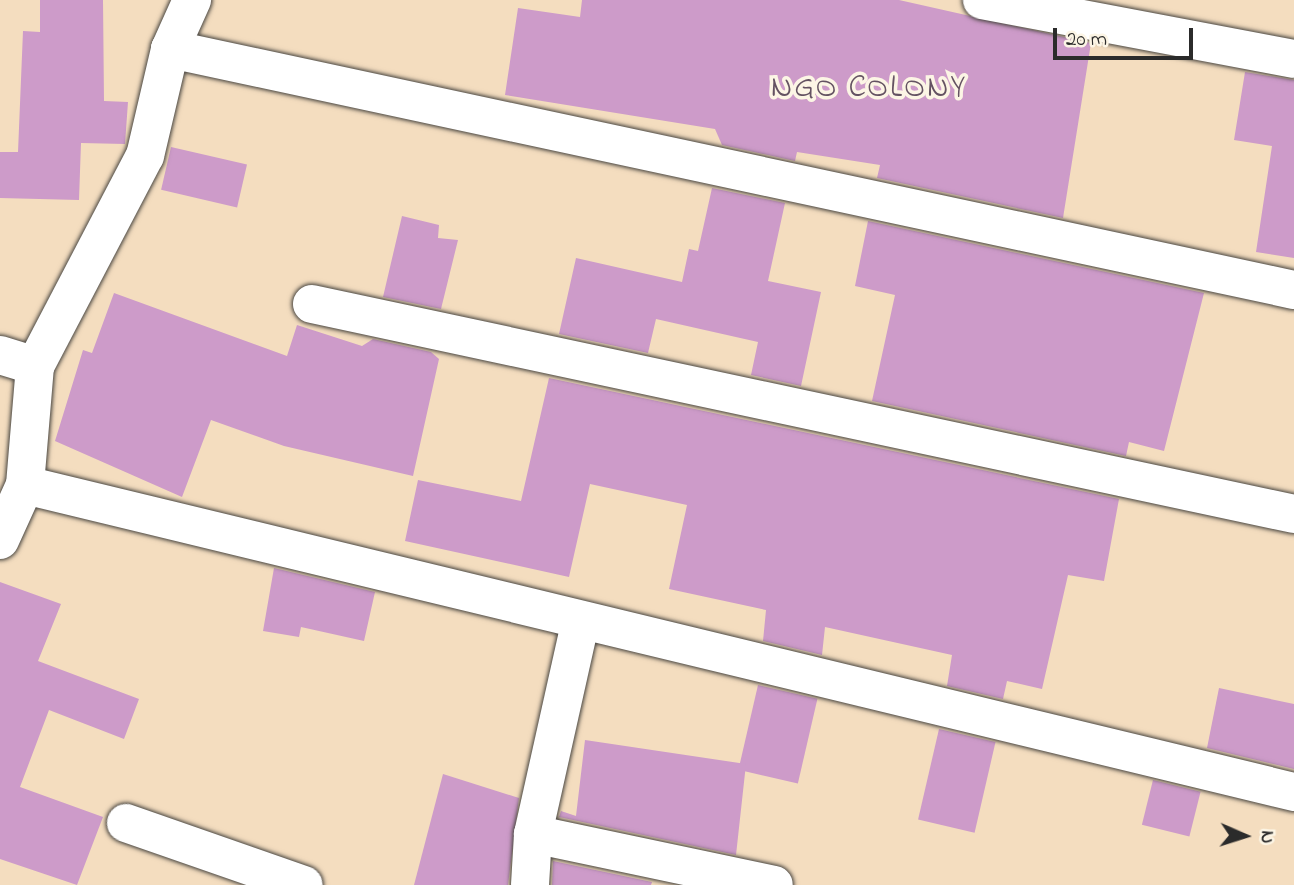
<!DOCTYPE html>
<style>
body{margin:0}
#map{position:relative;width:1294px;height:885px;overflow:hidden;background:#f4ddbf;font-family:"Indie Flower",sans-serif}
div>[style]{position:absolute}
.building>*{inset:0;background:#cd9bc9;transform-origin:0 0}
.roads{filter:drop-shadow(0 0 2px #494641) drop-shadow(0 0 2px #494641)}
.minor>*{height:38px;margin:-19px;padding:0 19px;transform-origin:19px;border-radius:19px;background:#fff}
span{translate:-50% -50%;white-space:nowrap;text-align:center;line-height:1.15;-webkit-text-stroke:7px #fcf5e5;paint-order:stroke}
.quarter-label{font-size:32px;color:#645262;letter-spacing:2px}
.north{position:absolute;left:1210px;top:801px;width:70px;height:70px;-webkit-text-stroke:5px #fcf5e5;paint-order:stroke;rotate:93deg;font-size:19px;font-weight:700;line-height:28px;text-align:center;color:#2b2b2b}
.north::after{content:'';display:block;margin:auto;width:24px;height:32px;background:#2b2b2b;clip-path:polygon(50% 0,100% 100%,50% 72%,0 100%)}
.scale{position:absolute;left:1053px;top:28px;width:140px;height:32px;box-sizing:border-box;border:4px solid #2b2b2b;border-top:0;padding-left:9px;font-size:21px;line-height:24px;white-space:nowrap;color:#2b2b2b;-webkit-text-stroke:5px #fcf5e5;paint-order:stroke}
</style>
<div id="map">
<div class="building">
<i style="clip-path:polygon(40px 0,103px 0,104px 101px,128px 102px,125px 144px,81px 143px,79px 200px,0 198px,0 152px,18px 152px,23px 31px,40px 32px)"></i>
<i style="clip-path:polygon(582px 0,899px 0,1091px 43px,1063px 218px,877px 178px,880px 165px,797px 152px,795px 161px,722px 145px,715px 129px,505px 95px,518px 8px,580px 17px)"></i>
<i style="clip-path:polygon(1245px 72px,1294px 80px,1294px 258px,1256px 252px,1272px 146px,1234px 140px)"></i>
<i style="left:171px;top:147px;width:78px;height:44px;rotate:13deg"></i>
<i style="clip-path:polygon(712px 188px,785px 203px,768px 281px,821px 292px,801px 386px,751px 375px,758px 342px,656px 319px,648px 353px,559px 334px,576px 258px,682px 282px,689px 249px,698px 251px)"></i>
<i style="clip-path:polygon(402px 216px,439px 225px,438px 238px,458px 240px,441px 309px,383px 297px)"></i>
<i style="clip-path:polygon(868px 221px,1204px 293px,1164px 451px,1129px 442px,1126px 456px,872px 401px,895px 295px,855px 286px)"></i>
<i style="clip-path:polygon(114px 293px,287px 356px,297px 325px,362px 346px,373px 339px,431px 352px,439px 359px,413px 476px,284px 446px,211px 420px,182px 497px,55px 441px,83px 350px,92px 353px)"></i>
<i style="clip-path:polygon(549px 378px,1119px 499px,1104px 581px,1068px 575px,1042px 689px,1007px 681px,1003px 699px,947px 686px,952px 655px,825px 627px,822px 655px,763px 641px,766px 610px,669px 589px,687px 505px,590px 484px,569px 577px,405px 541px,418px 480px,521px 501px)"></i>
<i style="clip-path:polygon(274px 568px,375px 592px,364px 641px,301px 627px,299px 637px,263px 631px)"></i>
<i style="clip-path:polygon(0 582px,61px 604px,38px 661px,139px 699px,124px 739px,49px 710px,20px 787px,103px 817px,77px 885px,0 859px)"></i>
<i style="left:758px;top:685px;width:61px;height:87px;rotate:13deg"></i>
<i style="clip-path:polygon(1219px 688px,1294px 704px,1294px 769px,1207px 748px)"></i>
<i style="left:939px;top:729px;width:58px;height:93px;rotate:13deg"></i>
<i style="clip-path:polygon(585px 740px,746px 764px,736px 855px,559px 817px,561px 811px,576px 816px)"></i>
<i style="clip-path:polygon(443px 774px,519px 798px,508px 885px,414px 885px)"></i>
<i style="left:1153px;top:780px;width:49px;height:46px;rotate:14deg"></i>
<i style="clip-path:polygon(553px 861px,652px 882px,651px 885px,552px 885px)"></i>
</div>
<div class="roads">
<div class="minor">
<i style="left:982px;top:0;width:318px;rotate:10.7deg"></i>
<i style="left:170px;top:49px;width:1150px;rotate:12.1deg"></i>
<i style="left:312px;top:304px;width:1004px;rotate:12.07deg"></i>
<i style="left:0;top:355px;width:37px;rotate:17deg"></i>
<i style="left:25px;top:485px;width:1306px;rotate:13.6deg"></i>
<i style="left:0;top:540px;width:60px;rotate:-65.6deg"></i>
<i style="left:25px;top:485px;width:119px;rotate:-85.2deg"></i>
<i style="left:35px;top:366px;width:237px;rotate:-62.4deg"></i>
<i style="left:145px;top:156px;width:110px;rotate:-76.8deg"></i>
<i style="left:170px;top:49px;width:54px;rotate:-65.8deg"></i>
<i style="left:126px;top:823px;width:188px;rotate:19.2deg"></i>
<i style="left:533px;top:834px;width:246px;rotate:11.9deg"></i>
<i style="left:530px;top:885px;width:51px;rotate:-86.6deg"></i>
<i style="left:533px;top:834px;width:216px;rotate:-77.4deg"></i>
</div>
</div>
<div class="quarter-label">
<span style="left:869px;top:89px">NGO COLONY</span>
</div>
<div class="north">N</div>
<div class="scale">20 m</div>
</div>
